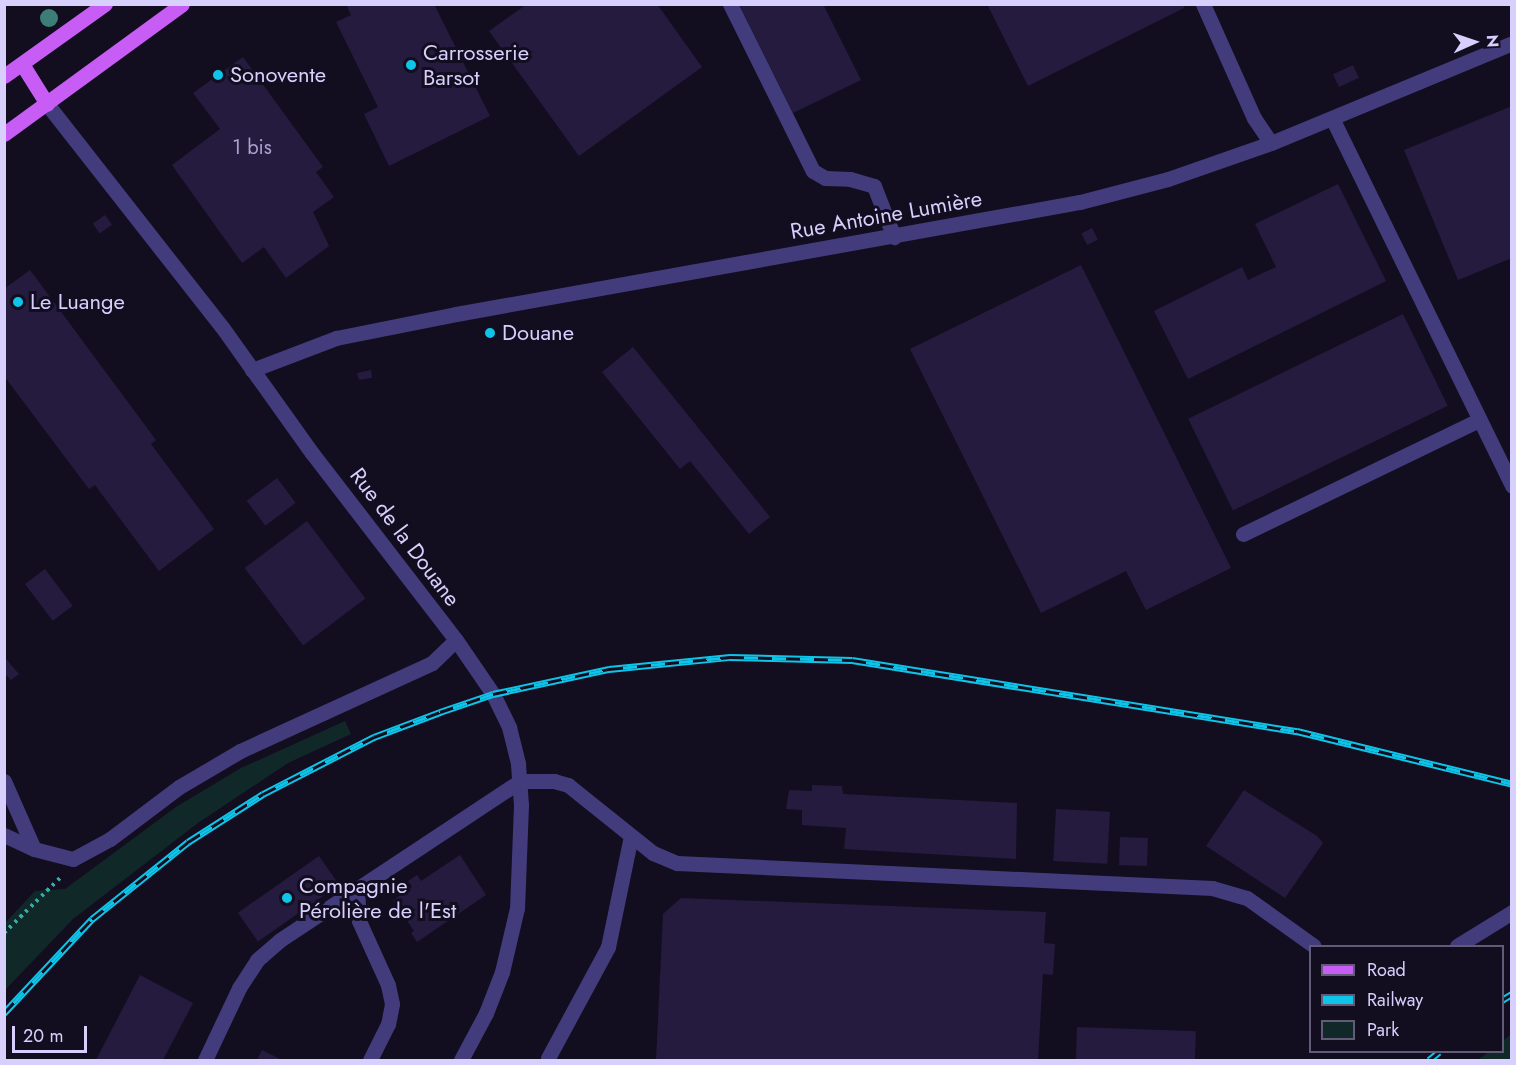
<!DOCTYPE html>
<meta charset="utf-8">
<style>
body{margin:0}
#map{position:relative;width:1516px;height:1065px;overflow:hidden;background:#120e1f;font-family:Jost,sans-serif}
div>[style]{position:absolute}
.green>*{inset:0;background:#112829}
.building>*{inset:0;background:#251b3f;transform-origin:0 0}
.path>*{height:4px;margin-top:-2px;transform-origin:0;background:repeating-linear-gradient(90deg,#35aaaa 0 3px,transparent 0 7.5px)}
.minor>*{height:15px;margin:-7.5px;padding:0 7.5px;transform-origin:7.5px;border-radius:7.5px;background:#423c7c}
.major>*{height:15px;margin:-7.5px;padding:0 7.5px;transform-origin:7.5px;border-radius:7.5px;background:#c75df5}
.rail>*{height:7px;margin-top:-3.5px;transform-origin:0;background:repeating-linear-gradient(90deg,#120e1f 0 14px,#0ec5e9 0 28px);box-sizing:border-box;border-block:2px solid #0ec5e9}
.trees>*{width:18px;height:18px;margin:-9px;border-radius:50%;background:#3d7d78}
.dots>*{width:16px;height:16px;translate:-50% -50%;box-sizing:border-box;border:3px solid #120e1f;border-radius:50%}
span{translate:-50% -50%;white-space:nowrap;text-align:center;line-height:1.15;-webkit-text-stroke:6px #120e1f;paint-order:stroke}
.number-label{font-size:20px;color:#aaa2cd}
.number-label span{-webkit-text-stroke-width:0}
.poi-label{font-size:22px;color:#d7cffc}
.left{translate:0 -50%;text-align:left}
.street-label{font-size:22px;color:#d7cffc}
.frame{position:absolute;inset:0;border:6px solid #d7cffc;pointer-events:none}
.legend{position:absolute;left:1309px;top:945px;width:195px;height:108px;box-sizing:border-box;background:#120e1f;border:2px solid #615b77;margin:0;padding:8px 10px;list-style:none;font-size:18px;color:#d7cffc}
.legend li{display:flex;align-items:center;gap:12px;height:30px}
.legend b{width:30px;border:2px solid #615b77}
.north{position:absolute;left:1444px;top:12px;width:60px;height:60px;-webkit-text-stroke:4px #120e1f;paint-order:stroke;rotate:87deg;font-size:16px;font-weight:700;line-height:24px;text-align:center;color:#d7cffc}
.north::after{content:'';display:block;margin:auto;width:21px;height:27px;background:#d7cffc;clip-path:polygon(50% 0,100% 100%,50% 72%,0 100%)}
.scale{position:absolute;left:12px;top:1026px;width:75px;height:27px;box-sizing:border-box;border:3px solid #d7cffc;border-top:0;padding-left:8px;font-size:18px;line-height:21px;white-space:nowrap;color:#d7cffc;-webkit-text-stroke:4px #120e1f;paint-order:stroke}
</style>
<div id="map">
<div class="green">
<i style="clip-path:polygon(345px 721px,351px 734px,288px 763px,198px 823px,73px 919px,5px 990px,5px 923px,35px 891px,65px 889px,176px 807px,241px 768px)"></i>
<i style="clip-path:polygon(1511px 1034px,1511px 1060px,1477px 1060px,1489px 1052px,1502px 1052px,1503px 1041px)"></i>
</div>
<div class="building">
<i style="clip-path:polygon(346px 4px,434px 4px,490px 116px,389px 166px,364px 114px,378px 107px,336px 22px,351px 15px)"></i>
<i style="clip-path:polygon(527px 4px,657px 4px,702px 67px,579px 156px,489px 31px)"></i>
<i style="clip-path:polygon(739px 4px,823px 4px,861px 80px,793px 113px)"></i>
<i style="clip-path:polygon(987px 4px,1183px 4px,1184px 8px,1028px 86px)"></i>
<i style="clip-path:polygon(243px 57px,323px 167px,316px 172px,334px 197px,313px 212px,329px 246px,286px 278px,264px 247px,242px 263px,172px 165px,220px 129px,193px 93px)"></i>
<i style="left:1353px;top:65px;width:14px;height:22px;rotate:65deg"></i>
<i style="clip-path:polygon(1512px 106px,1512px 258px,1458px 280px,1404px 150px)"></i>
<i style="clip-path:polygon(1338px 184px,1386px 281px,1188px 379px,1154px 311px,1242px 267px,1248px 280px,1276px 267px,1255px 224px)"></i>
<i style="left:105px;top:215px;width:12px;height:15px;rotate:55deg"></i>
<i style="left:1092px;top:228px;width:13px;height:12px;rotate:63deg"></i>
<i style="clip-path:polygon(1081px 265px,1231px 568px,1146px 610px,1126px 571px,1041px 613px,910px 349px)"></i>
<i style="clip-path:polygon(30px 270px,156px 440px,151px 444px,214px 529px,159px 571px,95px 485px,89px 489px,4px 376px,4px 289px)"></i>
<i style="left:1403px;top:314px;width:102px;height:239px;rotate:64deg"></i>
<i style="clip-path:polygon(633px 347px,770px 517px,749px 534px,690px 461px,680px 469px,602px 372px)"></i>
<i style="clip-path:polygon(371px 370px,372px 378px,359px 380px,357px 373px)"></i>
<i style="left:277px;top:478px;width:31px;height:38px;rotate:53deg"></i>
<i style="left:307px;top:521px;width:97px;height:78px;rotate:53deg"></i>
<i style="left:45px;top:569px;width:46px;height:25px;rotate:53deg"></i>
<i style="clip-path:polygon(6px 659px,19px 674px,11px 680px,4px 673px)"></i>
<i style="clip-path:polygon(812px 785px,842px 786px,843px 794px,1017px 803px,1016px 859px,844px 849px,846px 828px,802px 825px,802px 810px,786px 809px,789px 790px,812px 791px)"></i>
<i style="clip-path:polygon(1244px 790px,1317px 836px,1323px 843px,1285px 898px,1206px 846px)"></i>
<i style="left:1056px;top:809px;width:54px;height:52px;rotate:3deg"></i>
<i style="left:1120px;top:837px;width:28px;height:28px;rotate:2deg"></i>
<i style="clip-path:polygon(460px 855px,486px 895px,417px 942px,411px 933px,414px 931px,393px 900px,412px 887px,408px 881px,417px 875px,421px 881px)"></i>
<i style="left:319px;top:856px;width:35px;height:99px;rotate:55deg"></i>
<i style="clip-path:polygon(681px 898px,1046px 912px,1044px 943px,1055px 944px,1053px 975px,1043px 974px,1038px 1060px,656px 1060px,663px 914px)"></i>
<i style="clip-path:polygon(140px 975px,193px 1003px,163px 1060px,96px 1060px)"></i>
<i style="left:1077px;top:1027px;width:119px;height:33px;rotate:2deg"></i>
<i style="clip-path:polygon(262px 1050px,282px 1060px,257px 1060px)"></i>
</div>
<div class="path">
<i style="left:4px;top:933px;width:80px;rotate:-44.5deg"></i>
</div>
<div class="minor">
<i style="left:730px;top:4px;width:186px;rotate:63.6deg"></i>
<i style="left:813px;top:171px;width:14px;rotate:30deg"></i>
<i style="left:825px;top:178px;width:25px;rotate:2deg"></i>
<i style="left:850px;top:179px;width:25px;rotate:16deg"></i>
<i style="left:874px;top:186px;width:55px;rotate:68.6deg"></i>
<i style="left:1203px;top:4px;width:125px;rotate:65.9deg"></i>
<i style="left:1254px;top:118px;width:30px;rotate:56deg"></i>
<i style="left:47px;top:104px;width:283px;rotate:51.9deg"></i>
<i style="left:222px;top:327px;width:155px;rotate:54.5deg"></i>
<i style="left:312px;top:453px;width:236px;rotate:52.4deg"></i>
<i style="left:456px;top:640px;width:65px;rotate:55.6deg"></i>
<i style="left:493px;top:694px;width:37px;rotate:64deg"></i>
<i style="left:509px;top:727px;width:38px;rotate:76deg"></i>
<i style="left:518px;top:764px;width:41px;rotate:85.8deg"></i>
<i style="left:521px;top:805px;width:103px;rotate:92.2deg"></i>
<i style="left:517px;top:908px;width:66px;rotate:103.2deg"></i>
<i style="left:502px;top:972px;width:44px;rotate:111.3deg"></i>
<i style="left:486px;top:1013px;width:53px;rotate:118deg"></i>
<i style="left:1332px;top:118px;width:410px;rotate:63.9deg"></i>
<i style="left:252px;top:370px;width:90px;rotate:-20.9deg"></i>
<i style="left:336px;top:338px;width:122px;rotate:-11.3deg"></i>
<i style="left:456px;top:314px;width:634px;rotate:-10.18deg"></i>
<i style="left:1080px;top:202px;width:91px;rotate:-14.6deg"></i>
<i style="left:1168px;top:179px;width:109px;rotate:-19.3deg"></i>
<i style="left:1271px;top:143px;width:261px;rotate:-22.5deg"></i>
<i style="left:1243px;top:534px;width:262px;rotate:-25.8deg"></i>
<i style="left:4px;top:781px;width:74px;rotate:66.2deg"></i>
<i style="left:4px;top:835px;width:33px;rotate:25deg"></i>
<i style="left:34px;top:849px;width:40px;rotate:14.4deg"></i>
<i style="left:73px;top:859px;width:42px;rotate:-28.4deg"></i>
<i style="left:110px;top:839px;width:86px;rotate:-37deg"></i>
<i style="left:179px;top:787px;width:71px;rotate:-30.5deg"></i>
<i style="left:240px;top:751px;width:211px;rotate:-24.6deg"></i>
<i style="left:432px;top:663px;width:33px;rotate:-44deg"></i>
<i style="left:357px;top:890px;width:31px;rotate:86deg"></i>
<i style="left:359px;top:921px;width:70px;rotate:65.6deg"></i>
<i style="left:388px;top:985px;width:19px;rotate:78deg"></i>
<i style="left:392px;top:1004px;width:20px;rotate:101deg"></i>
<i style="left:388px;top:1024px;width:40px;rotate:116.6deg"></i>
<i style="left:1457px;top:946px;width:65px;rotate:-31.7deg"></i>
<i style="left:548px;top:1058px;width:126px;rotate:-61.6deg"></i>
<i style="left:608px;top:947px;width:113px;rotate:-78.3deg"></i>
<i style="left:205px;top:1060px;width:80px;rotate:-64.7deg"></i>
<i style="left:239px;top:988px;width:33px;rotate:-57deg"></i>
<i style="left:257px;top:960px;width:30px;rotate:-41deg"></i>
<i style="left:280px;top:940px;width:288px;rotate:-33.5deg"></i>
<i style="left:520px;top:781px;width:34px"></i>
<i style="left:554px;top:781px;width:15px;rotate:16deg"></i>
<i style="left:568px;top:785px;width:109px;rotate:38.7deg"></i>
<i style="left:653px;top:853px;width:26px;rotate:23deg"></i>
<i style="left:677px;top:863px;width:536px;rotate:2.68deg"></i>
<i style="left:1212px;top:888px;width:36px;rotate:16deg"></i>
<i style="left:1247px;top:898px;width:82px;rotate:35.6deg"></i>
</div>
<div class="major">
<i style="left:22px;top:64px;width:47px;rotate:58deg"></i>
<i style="left:4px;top:76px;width:124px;rotate:-35.5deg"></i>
<i style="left:4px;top:134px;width:220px;rotate:-36.1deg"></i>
</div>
<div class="rail">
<i style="left:1502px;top:1000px;width:12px;rotate:-31deg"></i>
<i style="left:4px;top:1013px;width:129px;rotate:-46.9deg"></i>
<i style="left:92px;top:919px;width:123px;rotate:-38.7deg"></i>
<i style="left:188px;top:842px;width:89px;rotate:-32.6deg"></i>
<i style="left:263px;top:794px;width:125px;rotate:-27.2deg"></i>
<i style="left:374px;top:737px;width:71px;rotate:-20.7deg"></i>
<i style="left:440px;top:712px;width:56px;rotate:-18.8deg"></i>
<i style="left:493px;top:694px;width:119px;rotate:-12.2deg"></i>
<i style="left:609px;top:669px;width:122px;rotate:-5.7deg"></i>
<i style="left:730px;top:657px;width:122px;rotate:1.4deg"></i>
<i style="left:852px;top:660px;width:451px;rotate:9.1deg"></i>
<i style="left:1297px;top:731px;width:221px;rotate:13.8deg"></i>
<i style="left:1429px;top:1060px;width:13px;rotate:-39deg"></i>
</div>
<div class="trees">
<i style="left:49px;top:18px"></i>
</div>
<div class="dots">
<i style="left:411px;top:65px;background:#0ec5e9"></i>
<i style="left:218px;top:75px;background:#0ec5e9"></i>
<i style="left:18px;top:302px;background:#0ec5e9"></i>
<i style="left:490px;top:333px;background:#0ec5e9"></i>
<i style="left:287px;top:898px;background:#0ec5e9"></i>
</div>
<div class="number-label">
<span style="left:252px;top:147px">1 bis</span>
</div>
<div class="poi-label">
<span class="left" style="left:423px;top:65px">Carrosserie<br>Barsot</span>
<span class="left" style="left:230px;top:75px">Sonovente</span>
<span class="left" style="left:30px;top:302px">Le Luange</span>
<span class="left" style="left:502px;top:333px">Douane</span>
<span class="left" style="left:299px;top:898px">Compagnie<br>Pérolière de l'Est</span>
</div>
<div class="street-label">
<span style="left:886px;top:215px;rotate:-10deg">Rue Antoine Lumière</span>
<span style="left:405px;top:537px;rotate:53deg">Rue de la Douane</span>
</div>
<div class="frame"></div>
<ul class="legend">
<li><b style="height:8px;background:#c75df5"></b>Road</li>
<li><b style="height:8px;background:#0ec5e9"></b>Railway</li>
<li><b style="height:16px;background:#112829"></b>Park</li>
</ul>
<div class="north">N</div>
<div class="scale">20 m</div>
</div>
